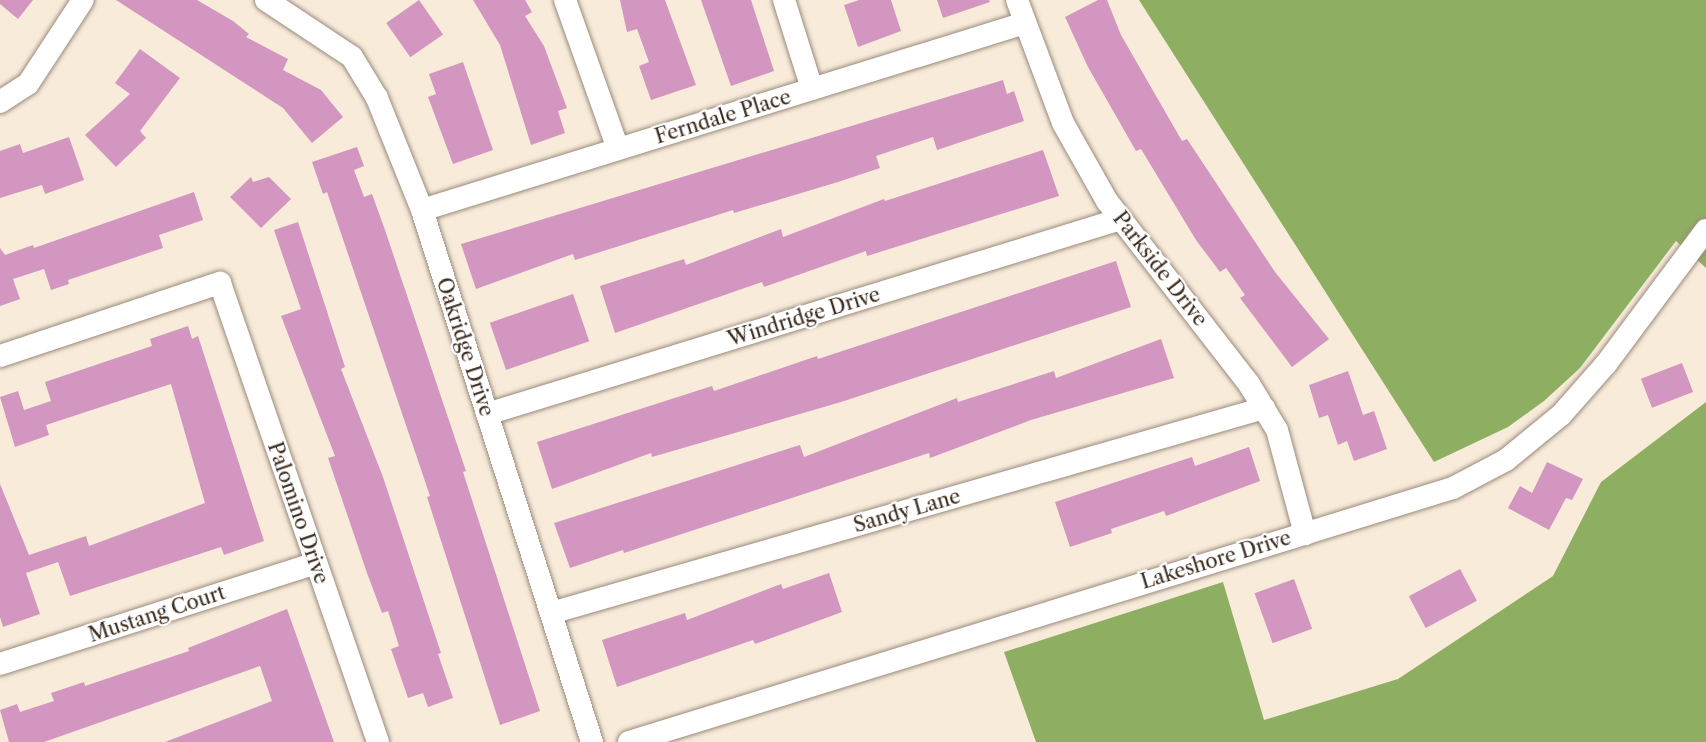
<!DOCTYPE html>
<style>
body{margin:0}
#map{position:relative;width:1706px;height:742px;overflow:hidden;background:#f8ebda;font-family:"Libre Caslon Text",serif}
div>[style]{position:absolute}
.forest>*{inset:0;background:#8eaf62}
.building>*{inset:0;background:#d396c0;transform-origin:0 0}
.roads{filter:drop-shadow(0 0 2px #9a8a7c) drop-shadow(0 0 2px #9a8a7c)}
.minor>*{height:22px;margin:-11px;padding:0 11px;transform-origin:11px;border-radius:11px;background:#fff}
span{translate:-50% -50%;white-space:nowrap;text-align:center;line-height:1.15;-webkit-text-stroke:4.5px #fff;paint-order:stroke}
.street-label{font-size:20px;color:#3b2a1e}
</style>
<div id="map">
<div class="forest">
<i style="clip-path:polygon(1139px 0,1706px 0,1706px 268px,1676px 241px,1580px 368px,1544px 401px,1508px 427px,1434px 462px)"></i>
<i style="clip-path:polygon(1706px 402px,1706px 742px,1036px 742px,1004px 652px,1223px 582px,1264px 720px,1398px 679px,1553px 576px,1601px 482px)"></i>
</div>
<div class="building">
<i style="clip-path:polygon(0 0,33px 0,18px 19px,0 4px)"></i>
<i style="clip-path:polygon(116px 0,197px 0,233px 21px,249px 34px,246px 37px,288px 59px,283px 70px,321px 90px,343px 117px,312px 143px,283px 108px)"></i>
<i style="left:419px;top:0;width:42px;height:40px;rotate:55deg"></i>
<i style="clip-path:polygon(473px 0,525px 0,532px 12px,525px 16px,544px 46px,567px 108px,558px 111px,565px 133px,531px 145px,500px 45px)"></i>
<i style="clip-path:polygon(620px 0,665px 0,696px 85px,651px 100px,639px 66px,649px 62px,637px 29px,627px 32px)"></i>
<i style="clip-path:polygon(701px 0,751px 0,774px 71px,731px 86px)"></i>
<i style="clip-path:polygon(859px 0,891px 0,901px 31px,858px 47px,844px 5px)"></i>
<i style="clip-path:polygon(937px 0,989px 0,990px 2px,943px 18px)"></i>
<i style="clip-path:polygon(1098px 0,1107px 0,1121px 35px,1182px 141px,1187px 139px,1275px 272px,1329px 339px,1292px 367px,1240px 298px,1245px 295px,1226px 268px,1220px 272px,1196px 240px,1141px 149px,1136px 151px,1088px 67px,1065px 17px)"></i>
<i style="clip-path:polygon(140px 49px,180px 78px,140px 131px,146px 138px,116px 167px,85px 135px,130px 94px,115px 83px)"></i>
<i style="clip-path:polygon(463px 62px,493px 150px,453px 164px,428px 97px,436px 94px,429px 74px)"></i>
<i style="clip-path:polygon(1003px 80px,1007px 94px,1014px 91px,1024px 121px,937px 150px,933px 137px,876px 156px,880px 168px,838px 182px,734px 213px,733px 210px,575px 260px,573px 254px,476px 289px,461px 244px)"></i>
<i style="clip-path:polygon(69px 137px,84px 180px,45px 194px,42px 185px,0 198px,0 151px,20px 144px,23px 153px)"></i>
<i style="clip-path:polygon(357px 147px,364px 166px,354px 170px,364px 197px,372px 194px,385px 230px,466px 471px,463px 472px,540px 711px,500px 725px,427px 497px,430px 496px,327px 192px,323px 194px,312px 162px)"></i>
<i style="clip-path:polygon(1043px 150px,1059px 196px,867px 256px,866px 251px,764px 287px,762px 282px,615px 333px,600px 286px,684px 259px,686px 265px,781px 229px,783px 237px,884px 199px,885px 201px)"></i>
<i style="clip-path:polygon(251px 177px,253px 182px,269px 177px,291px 199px,261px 228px,230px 197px)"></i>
<i style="clip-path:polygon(194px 192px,203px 220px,159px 235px,163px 248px,68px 280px,69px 284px,51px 290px,44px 269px,13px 279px,20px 299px,0 306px,0 248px,5px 255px,33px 245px,34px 248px)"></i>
<i style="clip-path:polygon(298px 222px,345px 367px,341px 369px,383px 477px,441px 653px,438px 654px,453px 698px,428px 707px,423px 693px,408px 698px,391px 649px,399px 646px,388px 611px,382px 613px,367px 573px,328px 458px,335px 456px,281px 316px,301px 309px,274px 230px)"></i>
<i style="clip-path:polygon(1116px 261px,1131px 307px,841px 402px,652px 457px,651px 453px,552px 489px,537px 442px,712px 386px,714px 391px,817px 356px,818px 359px)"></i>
<i style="left:573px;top:294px;width:50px;height:88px;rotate:71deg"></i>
<i style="clip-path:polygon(188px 326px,192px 339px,198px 336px,264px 541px,224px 555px,221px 547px,70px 596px,58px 562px,26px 573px,40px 614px,3px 627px,0 617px,0 484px,29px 555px,86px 536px,89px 546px,205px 503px,171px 384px,46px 425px,49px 435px,15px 447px,0 397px,18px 391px,24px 410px,51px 401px,45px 382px,152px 346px,150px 339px)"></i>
<i style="clip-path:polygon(1161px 339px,1174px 378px,1031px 420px,930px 458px,929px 453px,624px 553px,623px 550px,570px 568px,554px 523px,800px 445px,804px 457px,957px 398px,958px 402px,1054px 371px,1056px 378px)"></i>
<i style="left:1682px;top:363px;width:31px;height:44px;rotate:69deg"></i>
<i style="clip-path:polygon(1348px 371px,1363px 415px,1374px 411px,1387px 449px,1354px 461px,1347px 441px,1338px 445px,1328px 415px,1319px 418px,1309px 385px)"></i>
<i style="clip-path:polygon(1249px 447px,1260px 481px,1166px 516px,1164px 511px,1111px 529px,1112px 533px,1070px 547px,1055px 502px,1192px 457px,1195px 466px)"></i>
<i style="clip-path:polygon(1547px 462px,1583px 479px,1572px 500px,1566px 498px,1549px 530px,1508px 508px,1520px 486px,1532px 493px)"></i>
<i style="left:1460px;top:569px;width:36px;height:58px;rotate:62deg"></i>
<i style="clip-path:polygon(829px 573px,842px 612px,755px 644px,753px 640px,617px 687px,602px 640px,685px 613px,687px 620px,781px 584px,783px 589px)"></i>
<i style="left:1294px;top:579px;width:53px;height:42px;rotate:70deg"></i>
<i style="clip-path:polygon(287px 609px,334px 742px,165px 742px,272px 701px,260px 666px,44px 742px,9px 742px,0 710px,17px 704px,20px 712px,54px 701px,51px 693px,84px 682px,85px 686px,189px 651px,188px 648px)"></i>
</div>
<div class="roads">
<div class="minor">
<i style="left:266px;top:0;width:103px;rotate:33.5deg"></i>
<i style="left:352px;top:57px;width:48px;rotate:58.6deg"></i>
<i style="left:377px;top:98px;width:121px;rotate:68.1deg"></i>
<i style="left:422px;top:210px;width:559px;rotate:72.28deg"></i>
<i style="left:565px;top:0;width:158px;rotate:70.4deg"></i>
<i style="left:784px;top:0;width:93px;rotate:72.5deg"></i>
<i style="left:1017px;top:0;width:131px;rotate:69.5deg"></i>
<i style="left:1063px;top:123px;width:90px;rotate:60.6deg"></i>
<i style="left:1107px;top:201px;width:232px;rotate:52.2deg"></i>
<i style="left:1249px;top:384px;width:54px;rotate:58.7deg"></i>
<i style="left:1277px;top:430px;width:108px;rotate:74.9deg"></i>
<i style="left:0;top:102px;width:33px;rotate:-33deg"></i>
<i style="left:28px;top:84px;width:100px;rotate:-56.8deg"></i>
<i style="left:422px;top:210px;width:631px;rotate:-17.23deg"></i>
<i style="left:0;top:356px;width:232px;rotate:-18.4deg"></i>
<i style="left:220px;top:283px;width:485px;rotate:71deg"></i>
<i style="left:487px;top:414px;width:663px;rotate:-17.1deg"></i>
<i style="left:551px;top:613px;width:742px;rotate:-16.04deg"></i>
<i style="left:0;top:664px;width:330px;rotate:-17.7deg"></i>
<i style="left:629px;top:742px;width:862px;rotate:-17.13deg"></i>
<i style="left:1453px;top:488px;width:60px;rotate:-27.8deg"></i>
<i style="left:1506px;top:460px;width:71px;rotate:-39.3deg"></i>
<i style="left:1561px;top:415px;width:68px;rotate:-48.6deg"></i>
<i style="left:1606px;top:364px;width:167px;rotate:-53.3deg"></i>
</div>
</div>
<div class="street-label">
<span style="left:723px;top:117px;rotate:-17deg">Ferndale Place</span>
<span style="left:1160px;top:269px;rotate:52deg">Parkside Drive</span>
<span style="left:804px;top:317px;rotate:-17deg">Windridge Drive</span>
<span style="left:465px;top:347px;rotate:72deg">Oakridge Drive</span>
<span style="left:907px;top:511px;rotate:-16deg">Sandy Lane</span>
<span style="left:298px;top:513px;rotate:71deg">Palomino Drive</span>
<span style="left:1216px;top:560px;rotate:-17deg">Lakeshore Drive</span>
<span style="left:157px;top:614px;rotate:-18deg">Mustang Court</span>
</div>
</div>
